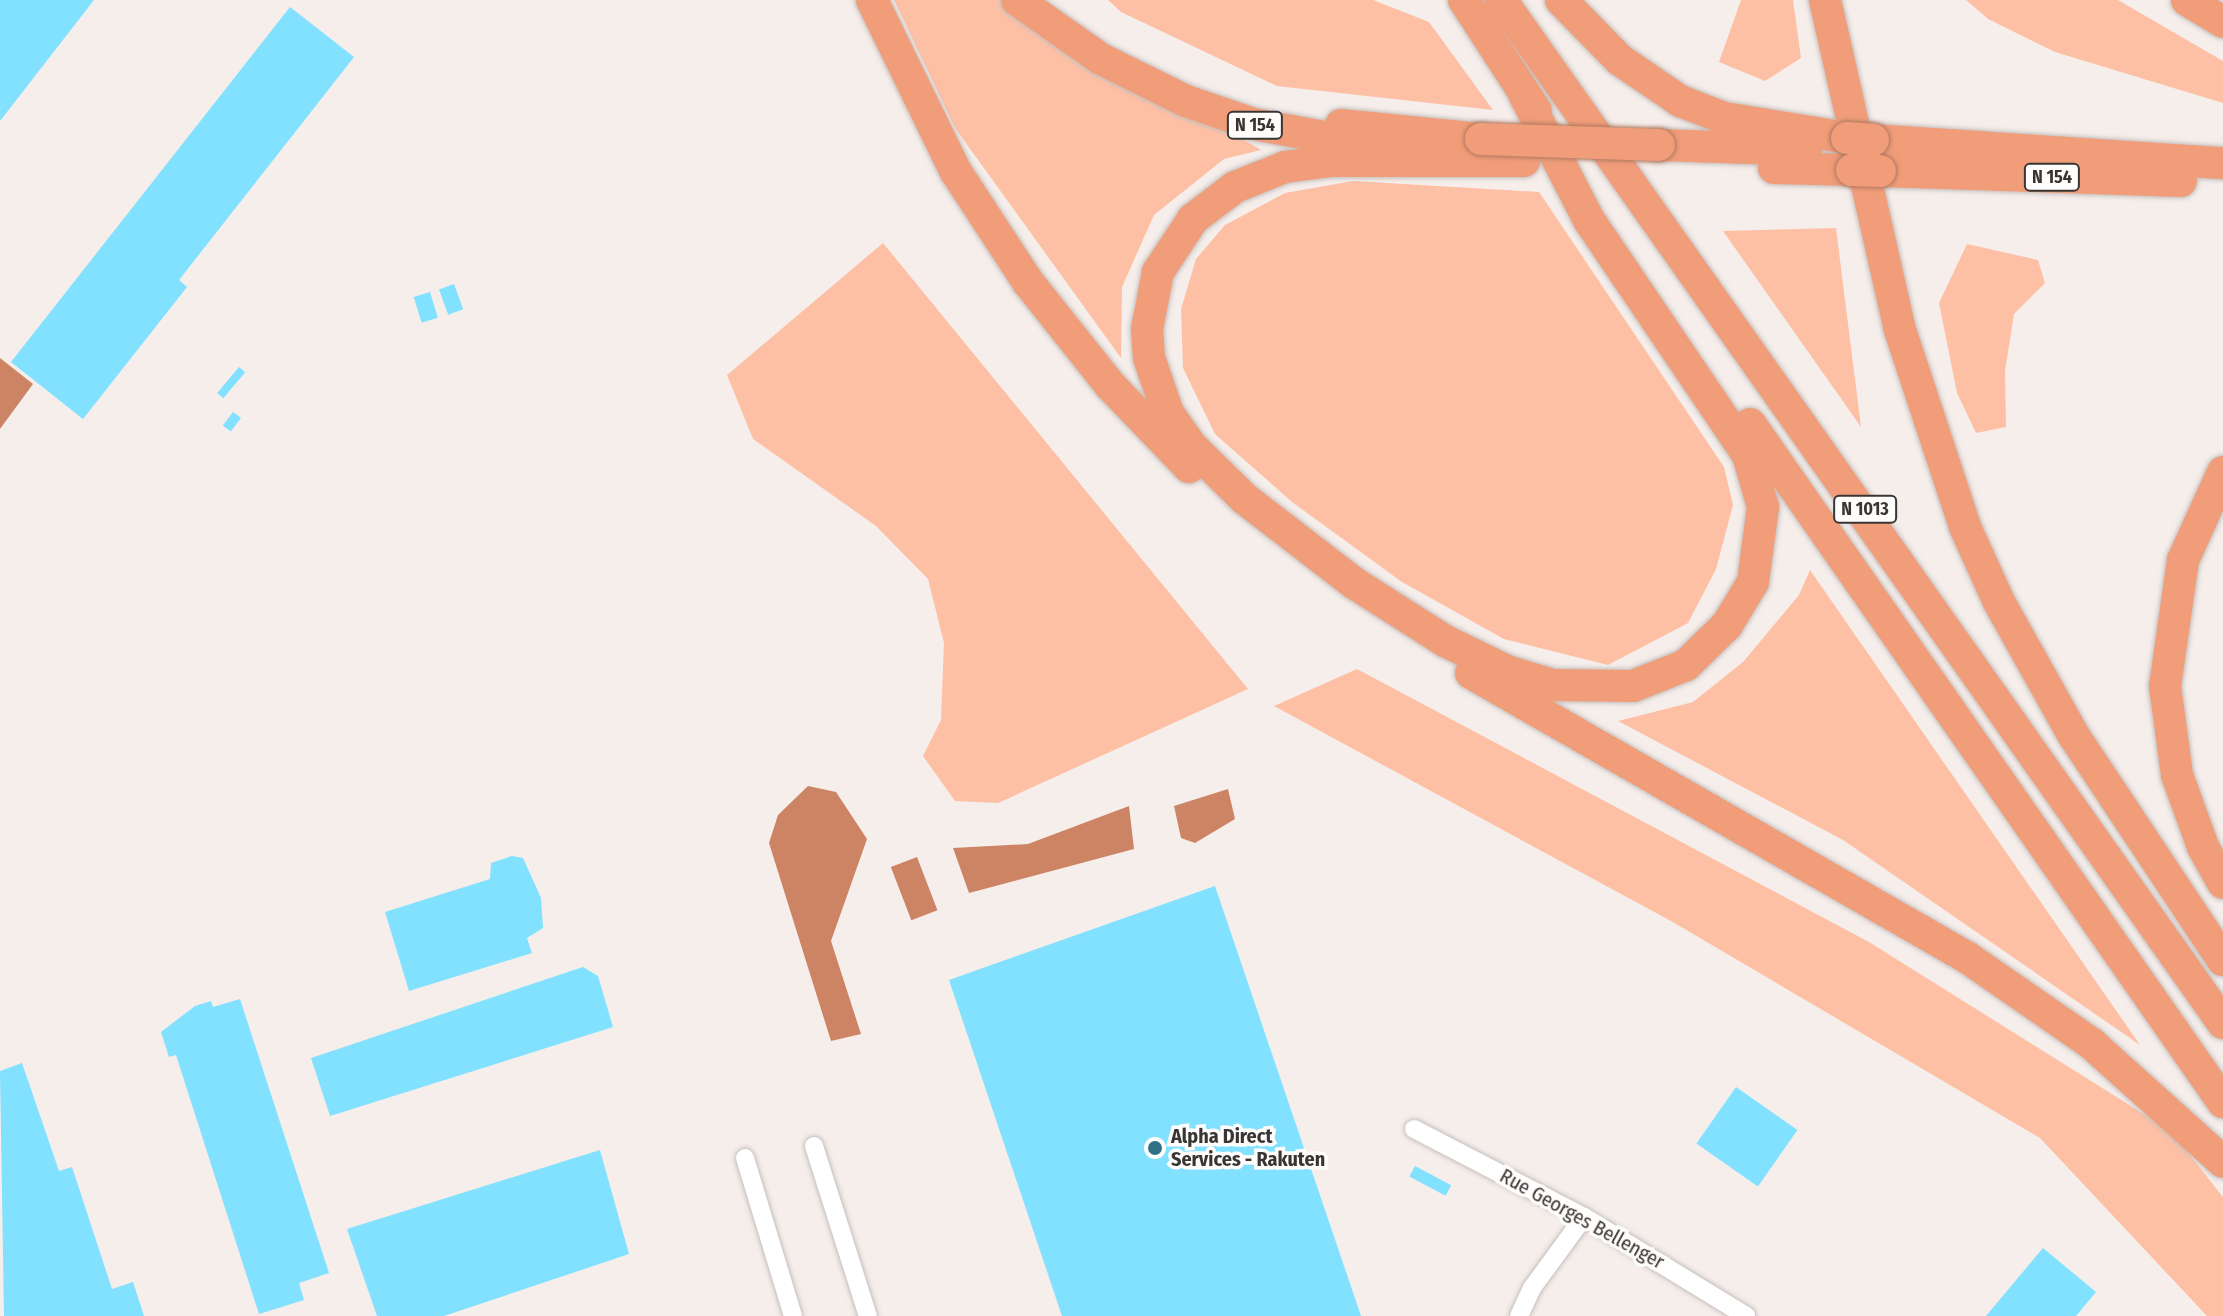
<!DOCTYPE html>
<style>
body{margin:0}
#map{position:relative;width:2223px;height:1316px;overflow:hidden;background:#f5eeeb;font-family:"Fira Sans Condensed",sans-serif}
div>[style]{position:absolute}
.green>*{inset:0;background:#fec0a5}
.water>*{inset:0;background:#cc8465;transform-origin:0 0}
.building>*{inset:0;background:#81e1ff;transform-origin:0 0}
.roads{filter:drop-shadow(0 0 2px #c6bfbc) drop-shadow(0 0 2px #c6bfbc)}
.street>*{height:18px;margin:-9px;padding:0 9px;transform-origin:9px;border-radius:9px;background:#fff}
.highway>*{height:32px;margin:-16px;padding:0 16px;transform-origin:16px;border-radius:16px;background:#f19d79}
.bridges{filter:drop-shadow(0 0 2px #b07961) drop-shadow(0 0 2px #b07961)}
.highway-bridge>*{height:32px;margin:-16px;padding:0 16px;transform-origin:16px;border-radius:16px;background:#f19d79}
.dots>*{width:22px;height:22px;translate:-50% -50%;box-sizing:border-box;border:4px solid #fefdfc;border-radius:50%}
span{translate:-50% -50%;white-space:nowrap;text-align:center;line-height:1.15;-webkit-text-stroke:7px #fefdfc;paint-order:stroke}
.shield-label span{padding:2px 6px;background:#fefdfc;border:2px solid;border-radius:6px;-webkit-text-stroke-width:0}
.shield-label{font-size:18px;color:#383634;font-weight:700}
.poi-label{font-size:20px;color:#383634;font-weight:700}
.left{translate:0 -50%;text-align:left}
.street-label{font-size:20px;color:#383634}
</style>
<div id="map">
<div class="green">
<i style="clip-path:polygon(894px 0,1013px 0,1261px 150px,1224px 159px,1154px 215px,1122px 287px,1121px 358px,955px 128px)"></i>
<i style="clip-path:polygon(1108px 0,1373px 0,1429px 22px,1493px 110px,1277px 86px,1121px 12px)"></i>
<i style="clip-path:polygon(1741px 0,1793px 0,1801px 58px,1765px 81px,1719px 62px)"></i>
<i style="clip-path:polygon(1966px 0,2118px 0,2223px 61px,2223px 103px,2055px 52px,1988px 19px)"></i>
<i style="clip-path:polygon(1353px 181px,1539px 192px,1724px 467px,1733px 505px,1716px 569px,1688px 623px,1608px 665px,1504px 639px,1402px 582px,1292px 502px,1215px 434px,1183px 368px,1181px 309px,1196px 259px,1225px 225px,1285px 193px)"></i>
<i style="clip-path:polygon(1836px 228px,1861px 427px,1723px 231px)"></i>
<i style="clip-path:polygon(883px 243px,1248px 689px,998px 803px,955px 801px,923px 756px,941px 720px,944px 643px,928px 579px,876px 526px,753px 439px,727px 375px)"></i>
<i style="clip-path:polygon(1967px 244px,2038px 260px,2045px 283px,2014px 314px,2005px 371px,2006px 427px,1976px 433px,1957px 393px,1939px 303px)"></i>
<i style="clip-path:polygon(1810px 570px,2140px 1045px,1843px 840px,1618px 721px,1693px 702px,1743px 662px,1799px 595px)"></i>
<i style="clip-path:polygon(1357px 669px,1869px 942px,2171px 1131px,2223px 1197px,2223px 1316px,2207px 1316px,2040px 1138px,1671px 921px,1274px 706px)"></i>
</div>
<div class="water">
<i style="clip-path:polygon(0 358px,33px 384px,0 429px)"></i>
<i style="clip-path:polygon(808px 786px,836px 792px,867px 839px,831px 941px,861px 1034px,831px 1041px,769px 843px,778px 815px)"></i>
<i style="clip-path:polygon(1228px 789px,1235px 819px,1195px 843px,1181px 838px,1174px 806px)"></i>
<i style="clip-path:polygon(1129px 806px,1134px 849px,969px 893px,953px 848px,1028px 844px)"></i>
<i style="left:917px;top:857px;width:57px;height:28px;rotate:69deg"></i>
</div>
<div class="building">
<i style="clip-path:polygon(0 0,94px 0,0 121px)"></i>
<i style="clip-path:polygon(290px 7px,354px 57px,179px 280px,187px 287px,83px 419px,11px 362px)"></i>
<i style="left:454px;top:284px;width:27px;height:16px;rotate:70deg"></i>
<i style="left:430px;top:292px;width:27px;height:17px;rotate:73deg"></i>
<i style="left:239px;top:367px;width:8px;height:34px;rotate:40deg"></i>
<i style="left:233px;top:412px;width:10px;height:17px;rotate:37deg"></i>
<i style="clip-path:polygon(512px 856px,523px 858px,541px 898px,543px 928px,527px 938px,532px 953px,409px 991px,385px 912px,490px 879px,491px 863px)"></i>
<i style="clip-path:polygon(1215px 886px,1361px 1316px,1062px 1316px,949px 980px)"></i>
<i style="clip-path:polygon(583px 967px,598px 976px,613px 1027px,330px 1116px,311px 1058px)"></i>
<i style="clip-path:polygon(240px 999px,329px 1273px,299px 1283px,304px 1300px,259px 1314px,176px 1055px,169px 1057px,161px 1032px,195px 1006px,211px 1001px,213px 1007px)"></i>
<i style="clip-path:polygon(22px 1063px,59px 1171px,72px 1167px,112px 1289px,133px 1282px,144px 1316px,4px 1316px,0 1071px)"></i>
<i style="left:1736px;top:1087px;width:75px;height:69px;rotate:35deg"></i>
<i style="clip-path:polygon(600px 1150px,629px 1254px,444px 1316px,377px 1316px,347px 1229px)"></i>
<i style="left:1415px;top:1166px;width:41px;height:12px;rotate:28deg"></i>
<i style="clip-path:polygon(2043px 1248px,2096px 1292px,2076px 1316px,1986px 1316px)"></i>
</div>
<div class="roads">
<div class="street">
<i style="left:1414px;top:1129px;width:191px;rotate:27.4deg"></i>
<i style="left:1584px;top:1217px;width:190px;rotate:31.4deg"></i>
<i style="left:814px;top:1146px;width:178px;rotate:72.4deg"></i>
<i style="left:745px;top:1158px;width:165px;rotate:73.1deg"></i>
<i style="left:1519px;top:1316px;width:31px;rotate:-65deg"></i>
<i style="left:1532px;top:1288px;width:88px;rotate:-53.8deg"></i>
</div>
<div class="highway">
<i style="left:872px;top:0;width:191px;rotate:64deg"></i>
<i style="left:956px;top:172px;width:131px;rotate:56.8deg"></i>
<i style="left:1028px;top:282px;width:132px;rotate:51.5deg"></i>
<i style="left:1110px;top:385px;width:114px;rotate:46.1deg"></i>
<i style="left:1017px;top:0;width:103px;rotate:35.1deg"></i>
<i style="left:1101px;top:59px;width:95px;rotate:26.3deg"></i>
<i style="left:1186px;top:101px;width:71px;rotate:18.9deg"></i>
<i style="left:1253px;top:124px;width:116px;rotate:10.4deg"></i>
<i style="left:1464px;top:0;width:132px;rotate:57deg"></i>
<i style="left:1501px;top:0;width:1252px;rotate:54.79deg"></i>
<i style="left:1561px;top:0;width:84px;rotate:45.5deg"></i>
<i style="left:1620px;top:60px;width:73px;rotate:34.3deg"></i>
<i style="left:1680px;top:101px;width:47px;rotate:21.1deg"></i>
<i style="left:1724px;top:118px;width:125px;rotate:9.2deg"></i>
<i style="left:1825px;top:0;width:335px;rotate:77.2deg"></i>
<i style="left:1899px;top:327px;width:211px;rotate:71.7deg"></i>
<i style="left:1965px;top:527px;width:82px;rotate:65.6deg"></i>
<i style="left:1999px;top:602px;width:154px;rotate:60.8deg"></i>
<i style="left:2074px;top:736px;width:269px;rotate:56.4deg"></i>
<i style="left:2187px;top:0;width:42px;rotate:31.4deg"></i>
<i style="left:1341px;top:125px;width:141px;rotate:5.7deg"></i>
<i style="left:1873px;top:140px;width:351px;rotate:3.8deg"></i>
<i style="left:1659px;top:145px;width:147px;rotate:1.9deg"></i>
<i style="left:1524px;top:161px;width:192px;rotate:180deg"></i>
<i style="left:1332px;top:161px;width:47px;rotate:172.7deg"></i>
<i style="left:1285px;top:167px;width:54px;rotate:158.2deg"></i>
<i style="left:1235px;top:187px;width:53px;rotate:142.7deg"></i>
<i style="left:1193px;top:219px;width:64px;rotate:123.4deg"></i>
<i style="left:1158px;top:272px;width:58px;rotate:100.9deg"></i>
<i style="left:1147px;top:329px;width:29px;rotate:86deg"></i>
<i style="left:1149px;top:358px;width:58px;rotate:70.9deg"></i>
<i style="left:1168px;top:413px;width:39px;rotate:55deg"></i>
<i style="left:1190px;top:445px;width:77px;rotate:44.5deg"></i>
<i style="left:1245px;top:499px;width:138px;rotate:37.6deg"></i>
<i style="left:1354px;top:583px;width:108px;rotate:32.5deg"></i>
<i style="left:1445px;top:641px;width:69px;rotate:25.8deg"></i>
<i style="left:1507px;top:671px;width:48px;rotate:16.9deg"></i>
<i style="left:1553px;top:685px;width:80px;rotate:0.7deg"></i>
<i style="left:1633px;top:686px;width:57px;rotate:-21.6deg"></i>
<i style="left:1686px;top:665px;width:57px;rotate:-44.3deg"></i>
<i style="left:1727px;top:625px;width:50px;rotate:-58.8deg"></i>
<i style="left:1753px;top:582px;width:76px;rotate:-82.4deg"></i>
<i style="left:1763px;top:507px;width:54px;rotate:-106.1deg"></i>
<i style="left:1748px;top:455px;width:284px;rotate:-124.1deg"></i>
<i style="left:1589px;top:220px;width:140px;rotate:-117.3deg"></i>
<i style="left:1774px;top:168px;width:78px;rotate:1.5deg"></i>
<i style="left:1880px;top:171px;width:301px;rotate:1.9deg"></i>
<i style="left:1750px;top:424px;width:827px;rotate:55.1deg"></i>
<i style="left:2223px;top:472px;width:97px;rotate:114.4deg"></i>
<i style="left:2183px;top:560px;width:127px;rotate:98.1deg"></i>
<i style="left:2165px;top:686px;width:90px;rotate:82.3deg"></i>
<i style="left:2177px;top:775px;width:77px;rotate:70.1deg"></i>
<i style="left:2203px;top:847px;width:41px;rotate:60.9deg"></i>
<i style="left:1471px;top:673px;width:573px;rotate:29.83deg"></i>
<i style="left:1968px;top:958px;width:151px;rotate:34.7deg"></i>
<i style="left:2092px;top:1044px;width:176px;rotate:42deg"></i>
</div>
</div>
<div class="bridges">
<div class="highway-bridge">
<i style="left:1847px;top:138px;width:26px;rotate:4deg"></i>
<i style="left:1481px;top:139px;width:178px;rotate:1.9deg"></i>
<i style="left:1852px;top:170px;width:28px;rotate:2deg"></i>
</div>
</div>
<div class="dots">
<i style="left:1155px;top:1148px;background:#307185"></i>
</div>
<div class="shield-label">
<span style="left:1255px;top:125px">N 154</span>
<span style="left:2052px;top:177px">N 154</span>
<span style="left:1865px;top:509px">N 1013</span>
</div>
<div class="poi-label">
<span class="left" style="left:1171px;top:1148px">Alpha Direct<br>Services - Rakuten</span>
</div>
<div class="street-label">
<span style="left:1582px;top:1219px;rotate:29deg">Rue Georges Bellenger</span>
</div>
</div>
